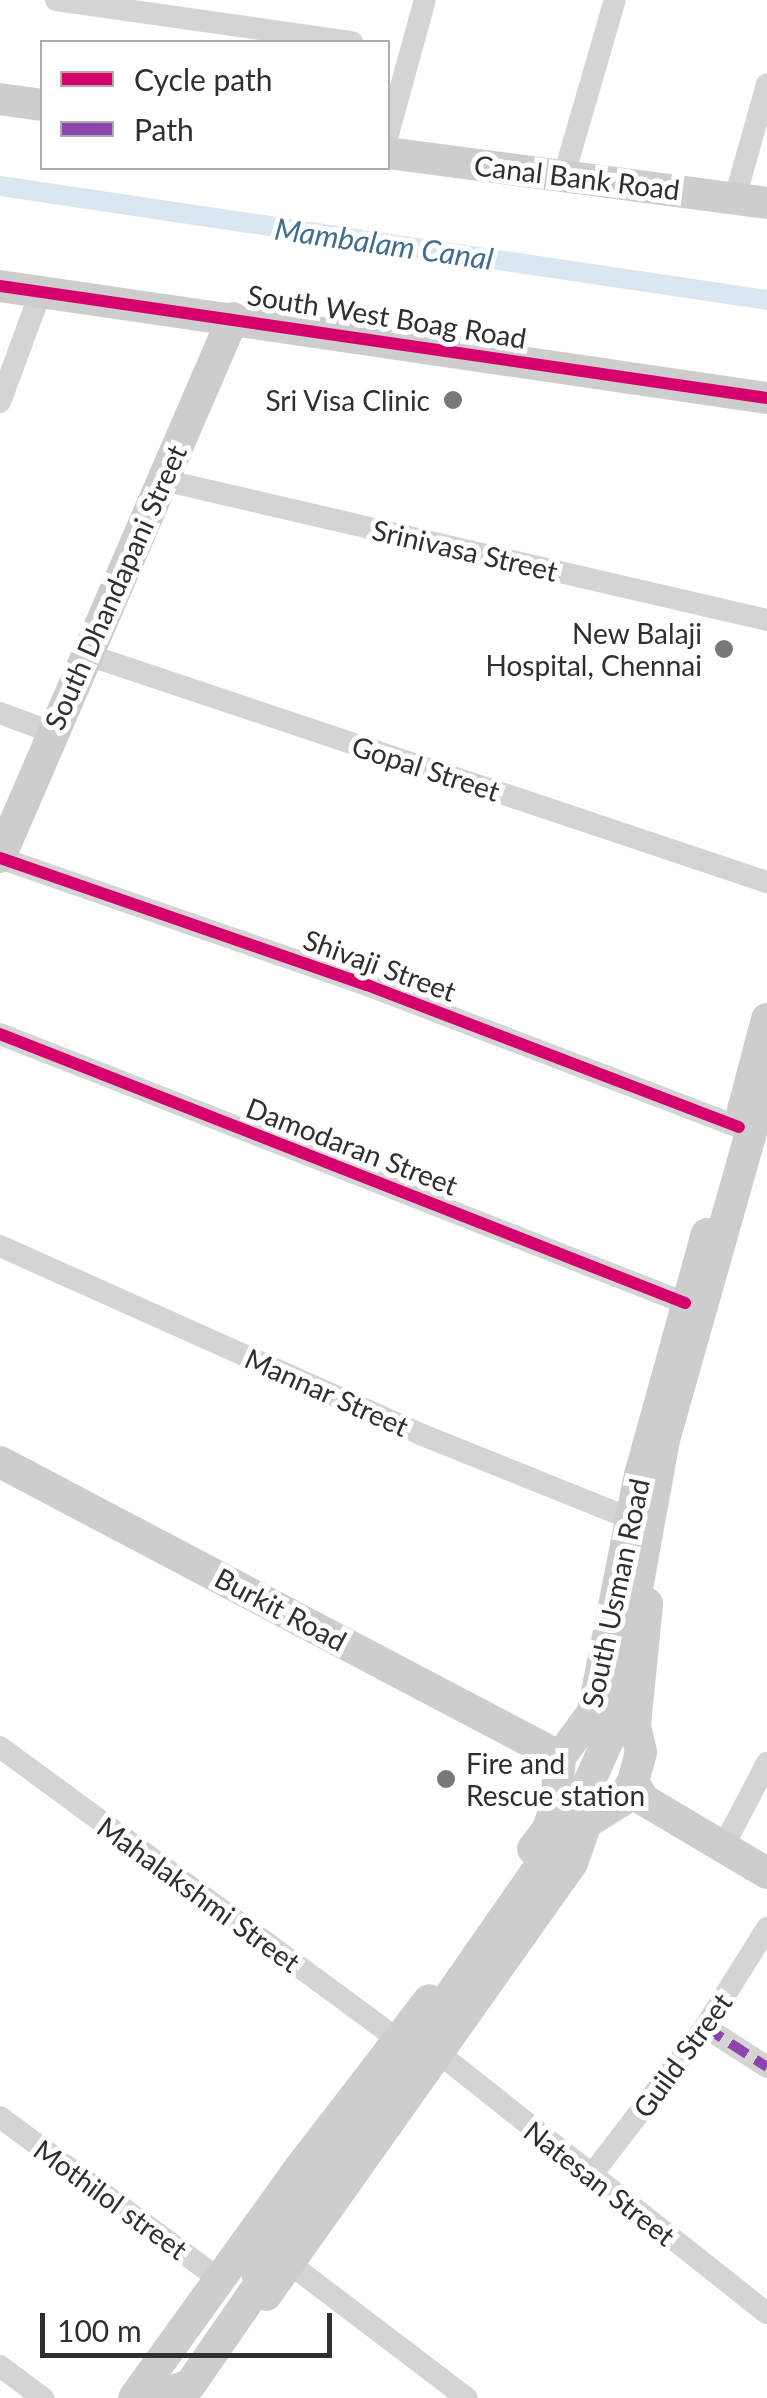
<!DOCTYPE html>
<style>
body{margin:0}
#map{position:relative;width:767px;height:2398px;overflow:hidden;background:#fff;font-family:Lato,sans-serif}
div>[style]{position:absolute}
.canal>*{height:20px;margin:-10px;padding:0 10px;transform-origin:10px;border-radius:10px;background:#dae7f1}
.street>*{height:22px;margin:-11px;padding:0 11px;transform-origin:11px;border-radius:11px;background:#d4d4d4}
.secondary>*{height:32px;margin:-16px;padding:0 16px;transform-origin:16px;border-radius:16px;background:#cdcdcd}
.secondary-bridge>*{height:32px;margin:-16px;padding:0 16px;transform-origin:16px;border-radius:16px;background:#cdcdcd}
.quiet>*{height:10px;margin-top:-5px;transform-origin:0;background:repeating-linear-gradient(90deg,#8e44ad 0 20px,transparent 0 30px)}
.cycleway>*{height:12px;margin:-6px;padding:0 6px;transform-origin:6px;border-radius:6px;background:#d6006c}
.dots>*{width:28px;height:28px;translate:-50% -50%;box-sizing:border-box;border:5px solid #fff;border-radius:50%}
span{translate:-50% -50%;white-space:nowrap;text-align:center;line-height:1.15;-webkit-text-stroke:10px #fff;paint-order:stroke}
.street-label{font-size:28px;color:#2f2f2f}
.poi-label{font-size:28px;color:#2f2f2f}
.right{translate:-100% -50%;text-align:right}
.left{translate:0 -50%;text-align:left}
.water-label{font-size:30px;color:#3f6d8f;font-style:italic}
.legend{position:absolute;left:40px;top:40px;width:350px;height:130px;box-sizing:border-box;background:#fff;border:2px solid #acacac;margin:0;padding:12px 18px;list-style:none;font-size:30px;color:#2f2f2f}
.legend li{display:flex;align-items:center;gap:20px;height:50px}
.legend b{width:50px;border:2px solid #acacac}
.scale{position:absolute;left:40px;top:2313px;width:292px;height:45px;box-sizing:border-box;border:5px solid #2f2f2f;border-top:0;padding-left:12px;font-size:30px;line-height:35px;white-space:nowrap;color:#2f2f2f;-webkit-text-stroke:8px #fff;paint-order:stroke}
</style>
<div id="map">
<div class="canal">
<i style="left:0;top:186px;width:775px;rotate:8.45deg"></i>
</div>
<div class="street">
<i style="left:56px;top:0;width:299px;rotate:8.1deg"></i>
<i style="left:388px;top:134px;width:139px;rotate:-74.6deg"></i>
<i style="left:564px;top:175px;width:182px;rotate:-73.8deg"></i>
<i style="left:735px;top:198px;width:118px;rotate:-74.3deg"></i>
<i style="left:0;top:402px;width:118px;rotate:-69.7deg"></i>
<i style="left:163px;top:480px;width:620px;rotate:13.05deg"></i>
<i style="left:85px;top:654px;width:719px;rotate:18.49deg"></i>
<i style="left:0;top:713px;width:54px;rotate:20.4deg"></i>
<i style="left:0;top:858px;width:388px;rotate:19.1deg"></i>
<i style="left:367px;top:985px;width:398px;rotate:20.9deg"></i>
<i style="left:0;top:1034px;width:736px;rotate:21.44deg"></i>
<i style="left:0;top:1246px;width:460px;rotate:24.1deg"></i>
<i style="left:420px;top:1434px;width:241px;rotate:21.9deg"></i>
<i style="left:0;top:1747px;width:495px;rotate:36.3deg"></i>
<i style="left:724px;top:1845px;width:93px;rotate:-62.3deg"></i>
<i style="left:705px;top:2027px;width:74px;rotate:32.8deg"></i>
<i style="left:436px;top:2051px;width:422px;rotate:38.4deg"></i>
<i style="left:0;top:2117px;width:276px;rotate:36.5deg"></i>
<i style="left:590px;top:2177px;width:189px;rotate:-52.5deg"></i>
<i style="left:705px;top:2027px;width:117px;rotate:-57.9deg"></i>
<i style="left:277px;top:2254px;width:238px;rotate:37.2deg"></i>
<i style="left:0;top:2366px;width:54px;rotate:36.7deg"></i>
</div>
<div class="secondary">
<i style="left:0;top:99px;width:42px;rotate:8.1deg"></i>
<i style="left:388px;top:153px;width:382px;rotate:7.5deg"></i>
<i style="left:0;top:286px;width:775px;rotate:8.31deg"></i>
<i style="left:0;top:857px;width:587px;rotate:-66.62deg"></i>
<i style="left:743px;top:1110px;width:94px;rotate:-75.2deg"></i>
<i style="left:0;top:1462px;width:633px;rotate:27.78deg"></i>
<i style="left:633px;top:1782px;width:21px;rotate:59deg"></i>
<i style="left:644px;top:1800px;width:143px;rotate:30.7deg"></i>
<i style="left:533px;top:1849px;width:25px;rotate:-53deg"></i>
<i style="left:548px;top:1829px;width:24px;rotate:-71deg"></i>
<i style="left:556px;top:1806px;width:49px;rotate:-85.3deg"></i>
<i style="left:560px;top:1757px;width:56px;rotate:-53.7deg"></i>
<i style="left:593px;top:1712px;width:242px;rotate:-78.8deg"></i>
<i style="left:640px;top:1475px;width:250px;rotate:-74.5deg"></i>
<i style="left:266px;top:2295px;width:529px;rotate:-54.69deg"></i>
<i style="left:572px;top:1863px;width:42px;rotate:-70.7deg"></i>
<i style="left:586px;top:1823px;width:41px;rotate:-32.2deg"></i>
<i style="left:621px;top:1801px;width:22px;rotate:-58deg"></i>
<i style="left:633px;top:1782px;width:31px;rotate:-75deg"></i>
<i style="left:641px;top:1752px;width:28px;rotate:-103deg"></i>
<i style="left:635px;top:1725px;width:122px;rotate:-84.3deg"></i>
<i style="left:134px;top:2398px;width:277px;rotate:-54.2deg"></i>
<i style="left:296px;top:2173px;width:218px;rotate:-52.4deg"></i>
</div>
<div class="secondary-bridge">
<i style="left:257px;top:2273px;width:513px;rotate:-55.16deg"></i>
<i style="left:550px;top:1852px;width:77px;rotate:-60.4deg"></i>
<i style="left:588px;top:1785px;width:49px;rotate:-66deg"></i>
<i style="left:608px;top:1740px;width:59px;rotate:-78.3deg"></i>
<i style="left:620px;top:1682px;width:246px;rotate:-79.7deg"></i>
<i style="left:664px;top:1440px;width:377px;rotate:-74.2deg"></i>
<i style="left:166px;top:2393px;width:25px;rotate:-18deg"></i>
<i style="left:190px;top:2385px;width:153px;rotate:-55.4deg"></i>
</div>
<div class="quiet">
<i style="left:705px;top:2027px;width:74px;rotate:32.8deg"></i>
</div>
<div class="cycleway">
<i style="left:0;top:286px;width:775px;rotate:8.31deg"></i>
<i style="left:0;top:858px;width:388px;rotate:19.1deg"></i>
<i style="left:367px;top:985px;width:398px;rotate:20.9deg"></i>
<i style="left:0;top:1034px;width:736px;rotate:21.44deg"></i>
</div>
<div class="dots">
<i style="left:453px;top:400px;background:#787878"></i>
<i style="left:724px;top:649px;background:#787878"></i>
<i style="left:446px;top:1779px;background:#787878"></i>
</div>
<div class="street-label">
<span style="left:577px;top:177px;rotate:7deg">Canal Bank Road</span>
<span style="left:387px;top:316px;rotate:9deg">South West Boag Road</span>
<span style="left:465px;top:550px;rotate:13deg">Srinivasa Street</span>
<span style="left:115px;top:587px;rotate:-66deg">South Dhandapani Street</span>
<span style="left:426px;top:768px;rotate:18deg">Gopal Street</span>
<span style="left:380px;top:965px;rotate:20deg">Shivaji Street</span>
<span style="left:352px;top:1146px;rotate:21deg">Damodaran Street</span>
<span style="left:327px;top:1392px;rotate:24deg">Mannar Street</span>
<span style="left:615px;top:1593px;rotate:-78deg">South Usman Road</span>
<span style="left:281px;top:1609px;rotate:28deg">Burkit Road</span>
<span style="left:199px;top:1894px;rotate:36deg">Mahalakshmi Street</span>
<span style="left:682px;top:2055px;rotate:-54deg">Guild Street</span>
<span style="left:600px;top:2183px;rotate:38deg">Natesan Street</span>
<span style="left:111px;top:2199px;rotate:36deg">Mothilol street</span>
</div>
<div class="poi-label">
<span class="right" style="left:430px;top:400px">Sri Visa Clinic</span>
<span class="right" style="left:702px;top:649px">New Balaji<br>Hospital, Chennai</span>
<span class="left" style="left:466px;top:1779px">Fire and<br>Rescue station</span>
</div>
<div class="water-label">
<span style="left:384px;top:243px;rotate:8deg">Mambalam Canal</span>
</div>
<ul class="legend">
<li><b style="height:12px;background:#d6006c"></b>Cycle path</li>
<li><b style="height:12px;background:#8e44ad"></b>Path</li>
</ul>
<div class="scale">100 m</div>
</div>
